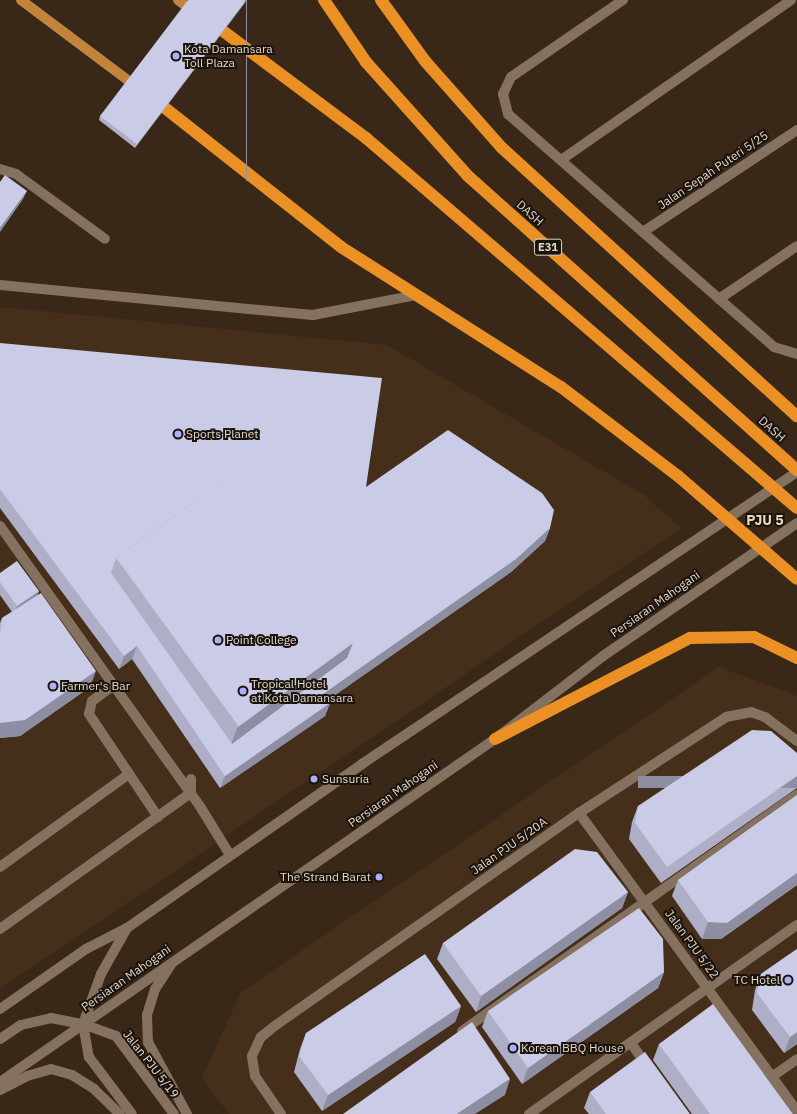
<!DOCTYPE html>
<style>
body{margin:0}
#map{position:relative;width:797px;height:1114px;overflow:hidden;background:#392818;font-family:"IBM Plex Sans",sans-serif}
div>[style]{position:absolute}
.built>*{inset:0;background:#452f1a}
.service>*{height:10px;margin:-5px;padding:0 5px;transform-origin:5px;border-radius:5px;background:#85715f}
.minor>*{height:10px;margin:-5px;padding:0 5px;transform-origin:5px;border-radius:5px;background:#85715f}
.tertiary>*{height:10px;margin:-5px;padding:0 5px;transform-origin:5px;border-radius:5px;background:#85715f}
.secondary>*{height:10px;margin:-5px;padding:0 5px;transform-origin:5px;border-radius:5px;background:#85715f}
.primary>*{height:10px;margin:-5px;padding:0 5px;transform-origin:5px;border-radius:5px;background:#c2843c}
.motorway>*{height:12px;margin:-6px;padding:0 6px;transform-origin:6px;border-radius:6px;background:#ea9025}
.wall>*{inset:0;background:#aeafc6}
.shaded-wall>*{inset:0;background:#8d8ea1;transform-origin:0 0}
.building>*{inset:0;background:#cacbe6;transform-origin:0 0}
.dots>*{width:11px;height:11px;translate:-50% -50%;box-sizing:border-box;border:2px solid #1a130c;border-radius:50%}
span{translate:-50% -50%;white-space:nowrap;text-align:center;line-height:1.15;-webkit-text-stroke:4px #1a130c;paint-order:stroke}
.shield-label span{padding:1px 3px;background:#1a130c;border:1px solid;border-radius:3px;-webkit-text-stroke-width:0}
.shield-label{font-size:11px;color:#e2d6cc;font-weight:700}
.poi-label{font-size:12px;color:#e2d6cc}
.left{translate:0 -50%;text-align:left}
.right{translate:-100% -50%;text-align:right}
.street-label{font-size:12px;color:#e2d6cc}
.quarter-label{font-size:14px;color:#edd7c2;font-weight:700}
</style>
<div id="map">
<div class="built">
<i style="clip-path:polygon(0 307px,387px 345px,644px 495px,681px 528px,0 989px)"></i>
<i style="clip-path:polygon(719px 667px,797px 696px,797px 1114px,229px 1114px,202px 1078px,241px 992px)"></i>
</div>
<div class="service">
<i style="left:561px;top:160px;width:280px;rotate:-34.8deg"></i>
<i style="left:0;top:169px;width:17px;rotate:17deg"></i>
<i style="left:16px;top:174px;width:110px;rotate:36.1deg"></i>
<i style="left:0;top:285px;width:314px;rotate:5.5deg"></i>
<i style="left:313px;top:315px;width:106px;rotate:-10.9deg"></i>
<i style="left:719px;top:299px;width:94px;rotate:-34.2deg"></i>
<i style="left:0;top:526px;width:346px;rotate:54.5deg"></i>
<i style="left:201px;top:808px;width:55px;rotate:58.3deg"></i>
<i style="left:114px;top:685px;width:27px;rotate:144deg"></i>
<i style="left:92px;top:701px;width:13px;rotate:103deg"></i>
<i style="left:89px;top:714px;width:124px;rotate:56.2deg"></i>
<i style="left:0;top:867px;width:159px;rotate:-35.8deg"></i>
<i style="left:0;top:929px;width:234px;rotate:-35.5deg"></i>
<i style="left:191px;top:793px;width:14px;rotate:-90deg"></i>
<i style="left:462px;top:1031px;width:410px;rotate:-35.2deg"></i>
<i style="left:631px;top:1043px;width:28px;rotate:55deg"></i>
<i style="left:773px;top:1076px;width:29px;rotate:-35deg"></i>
</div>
<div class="minor">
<i style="left:623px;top:0;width:136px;rotate:145.5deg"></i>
<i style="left:511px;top:77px;width:19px;rotate:115deg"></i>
<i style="left:503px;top:94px;width:21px;rotate:76deg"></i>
<i style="left:508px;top:114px;width:354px;rotate:41.2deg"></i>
<i style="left:774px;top:347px;width:24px;rotate:17deg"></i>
<i style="left:643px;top:232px;width:185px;rotate:-33.5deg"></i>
<i style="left:579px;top:813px;width:369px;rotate:53.8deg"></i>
<i style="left:281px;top:1114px;width:46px;rotate:-124.4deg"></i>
<i style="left:255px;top:1076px;width:20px;rotate:-99deg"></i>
<i style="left:252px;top:1056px;width:21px;rotate:-65deg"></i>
<i style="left:261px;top:1037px;width:19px;rotate:-39deg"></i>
<i style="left:276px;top:1025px;width:370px;rotate:-35deg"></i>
<i style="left:579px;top:813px;width:176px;rotate:-33.1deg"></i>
<i style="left:726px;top:717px;width:25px;rotate:-11deg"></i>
<i style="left:751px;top:712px;width:15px;rotate:20deg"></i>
<i style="left:765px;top:717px;width:40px;rotate:37deg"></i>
<i style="left:529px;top:1114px;width:328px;rotate:-35.2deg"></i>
</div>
<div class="tertiary">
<i style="left:83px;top:1024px;width:35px;rotate:20deg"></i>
<i style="left:116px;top:1036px;width:97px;rotate:53.4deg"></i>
<i style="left:83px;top:1024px;width:34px;rotate:80deg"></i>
<i style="left:89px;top:1057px;width:71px;rotate:53deg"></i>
</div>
<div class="secondary">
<i style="left:172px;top:963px;width:31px;rotate:123deg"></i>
<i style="left:155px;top:989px;width:27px;rotate:107deg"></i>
<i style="left:147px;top:1015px;width:27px;rotate:88deg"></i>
<i style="left:148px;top:1042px;width:82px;rotate:61.6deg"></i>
<i style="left:0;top:1009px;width:105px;rotate:-34.9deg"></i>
<i style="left:86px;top:949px;width:46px;rotate:-27.1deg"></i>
<i style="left:127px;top:928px;width:287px;rotate:-34.9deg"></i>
<i style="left:362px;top:764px;width:524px;rotate:-33.87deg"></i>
<i style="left:83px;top:1024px;width:53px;rotate:-70.2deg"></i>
<i style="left:101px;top:974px;width:53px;rotate:-60.5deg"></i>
<i style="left:0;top:1039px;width:25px;rotate:-34deg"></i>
<i style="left:21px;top:1025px;width:31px;rotate:-13deg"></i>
<i style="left:51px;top:1018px;width:33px;rotate:11deg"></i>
<i style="left:0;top:1082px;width:602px;rotate:-34.72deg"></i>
<i style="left:495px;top:739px;width:136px;rotate:-37.5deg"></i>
<i style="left:603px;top:656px;width:235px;rotate:-34.4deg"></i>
<i style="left:0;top:1090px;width:30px;rotate:-27deg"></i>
<i style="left:27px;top:1076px;width:25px;rotate:-16deg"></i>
<i style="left:51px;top:1069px;width:22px;rotate:16deg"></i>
<i style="left:72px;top:1075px;width:26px;rotate:32deg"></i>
<i style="left:94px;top:1089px;width:36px;rotate:44deg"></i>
</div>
<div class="primary">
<i style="left:21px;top:0;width:135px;rotate:36.9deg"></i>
<i style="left:178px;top:0;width:10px;rotate:37deg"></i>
</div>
<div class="motorway">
<i style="left:324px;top:0;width:75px;rotate:55.9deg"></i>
<i style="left:366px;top:62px;width:153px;rotate:48.2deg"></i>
<i style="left:468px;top:176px;width:441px;rotate:41.8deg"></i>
<i style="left:381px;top:0;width:75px;rotate:54.2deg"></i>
<i style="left:425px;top:61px;width:115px;rotate:48.5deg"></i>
<i style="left:501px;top:147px;width:400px;rotate:42.3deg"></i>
<i style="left:223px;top:31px;width:179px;rotate:36.8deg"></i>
<i style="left:366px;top:138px;width:568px;rotate:40.65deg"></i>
<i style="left:165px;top:108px;width:224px;rotate:38.3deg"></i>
<i style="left:341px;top:247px;width:261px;rotate:32.5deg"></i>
<i style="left:561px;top:387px;width:147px;rotate:37.3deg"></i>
<i style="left:678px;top:476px;width:157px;rotate:40.9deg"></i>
<i style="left:495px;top:739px;width:220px;rotate:-27.4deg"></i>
<i style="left:690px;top:638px;width:64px;rotate:-0.9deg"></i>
<i style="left:754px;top:637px;width:48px;rotate:26deg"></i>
</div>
<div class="wall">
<i style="clip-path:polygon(247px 0,135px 148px,99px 120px,100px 116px)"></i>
<i style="clip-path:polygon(0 343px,366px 487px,550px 528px,545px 541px,511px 572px,328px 700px,330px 703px,325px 716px,220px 788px,132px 659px,119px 669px,0 508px)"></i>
<i style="clip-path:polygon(0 573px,39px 591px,37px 596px,90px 687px,20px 736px,0 738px,0 623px,2px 618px,12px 612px,0 595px)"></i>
<i style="clip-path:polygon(797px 753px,797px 788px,661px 883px,629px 839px,632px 822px,638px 806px)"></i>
<i style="clip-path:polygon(797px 795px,797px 885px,721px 939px,702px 939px,672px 896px,678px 880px)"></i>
<i style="clip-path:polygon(628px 892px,622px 908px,476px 1012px,437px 959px,443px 943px)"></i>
<i style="clip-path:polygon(797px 949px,797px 1044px,784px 1053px,752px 1010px,755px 990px,761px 974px)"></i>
<i style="clip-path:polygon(664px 972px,658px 988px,522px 1084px,482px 1027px,488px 1011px)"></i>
<i style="clip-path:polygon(461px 1006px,455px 1022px,322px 1111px,294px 1072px,300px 1049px,306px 1033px)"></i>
<i style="clip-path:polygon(659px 1044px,793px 1114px,692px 1114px,653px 1060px)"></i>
<i style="clip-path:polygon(590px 1092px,690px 1114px,589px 1114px,584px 1108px)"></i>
</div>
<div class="shaded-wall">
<i style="left:246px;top:0;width:1px;height:181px"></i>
<i style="clip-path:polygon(27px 191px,23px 199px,0 232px,0 228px)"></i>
<i style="clip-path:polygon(550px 528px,545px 541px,511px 572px,319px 706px,323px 694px)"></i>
<i style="clip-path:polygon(39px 591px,35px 600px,14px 615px,17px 606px)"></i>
<i style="clip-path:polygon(353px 643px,343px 671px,227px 756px,237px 728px)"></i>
<i style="clip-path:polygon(137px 646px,132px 659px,119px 669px,124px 656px)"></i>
<i style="clip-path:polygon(96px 671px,90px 687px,20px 736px,0 738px,0 723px)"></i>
<i style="clip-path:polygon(330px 703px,325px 716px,220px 788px,225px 776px)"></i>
<i style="left:797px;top:776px;width:12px;height:159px;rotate:90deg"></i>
<i style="clip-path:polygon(797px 873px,797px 885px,721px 939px,702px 939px,708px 922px)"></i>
<i style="clip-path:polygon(628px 892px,622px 908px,476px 1012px,481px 996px)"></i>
<i style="clip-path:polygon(664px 972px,658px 988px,522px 1084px,528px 1068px)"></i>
<i style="clip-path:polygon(461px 1006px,455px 1022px,322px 1111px,328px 1095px)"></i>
<i style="clip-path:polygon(797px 1032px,797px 1044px,784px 1053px,790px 1037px)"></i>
<i style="clip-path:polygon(510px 1079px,505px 1095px,475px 1114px,457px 1114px)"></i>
</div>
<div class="building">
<i style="clip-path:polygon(188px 0,246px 0,137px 144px,100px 116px)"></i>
<i style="clip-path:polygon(5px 175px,27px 191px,0 228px,0 182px)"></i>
<i style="clip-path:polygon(evenodd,0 343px,382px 378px,366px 487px,448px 430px,542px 493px,554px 510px,550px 528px,516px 559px,323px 694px,330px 703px,225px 776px,137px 646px,124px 656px,0 489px,0 343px,232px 474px,353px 643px,347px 658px,232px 744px,111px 573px,116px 558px,232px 474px)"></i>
<i style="left:232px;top:474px;width:208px;height:143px;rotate:54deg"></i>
<i style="clip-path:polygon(17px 561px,39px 591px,17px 606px,0 582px,0 573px)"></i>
<i style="clip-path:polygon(41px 593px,96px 671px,25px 720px,0 723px,0 634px,2px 618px)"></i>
<i style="clip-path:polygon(752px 730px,771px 731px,797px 753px,797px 776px,667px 867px,635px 823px,638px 806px)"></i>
<i style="clip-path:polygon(797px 795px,797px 873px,727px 923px,708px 922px,678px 880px)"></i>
<i style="clip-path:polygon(575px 849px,597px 852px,628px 892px,481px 996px,443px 943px)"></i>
<i style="clip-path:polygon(639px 908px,663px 939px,664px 972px,528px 1068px,488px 1011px)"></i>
<i style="clip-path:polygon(797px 949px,797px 1032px,790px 1037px,757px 993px,761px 974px)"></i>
<i style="clip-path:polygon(425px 954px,461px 1006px,328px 1095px,299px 1056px,306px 1033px)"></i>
<i style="clip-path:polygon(713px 1004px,793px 1114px,710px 1114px,659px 1044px)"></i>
<i style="clip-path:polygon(472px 1022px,510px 1079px,457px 1114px,343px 1114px)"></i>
<i style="clip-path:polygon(645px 1052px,690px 1114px,606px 1114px,590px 1092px)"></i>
</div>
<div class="dots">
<i style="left:176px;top:56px;background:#afaefa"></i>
<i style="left:178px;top:434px;background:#afaefa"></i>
<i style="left:218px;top:640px;background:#afaefa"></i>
<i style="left:53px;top:686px;background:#afaefa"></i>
<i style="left:243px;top:691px;background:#afaefa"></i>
<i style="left:314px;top:779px;background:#afaefa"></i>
<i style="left:379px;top:877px;background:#afaefa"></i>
<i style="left:788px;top:980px;background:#afaefa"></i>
<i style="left:513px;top:1048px;background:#afaefa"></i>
</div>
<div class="shield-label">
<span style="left:548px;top:247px">E31</span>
</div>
<div class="poi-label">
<span class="left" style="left:184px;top:56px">Kota Damansara<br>Toll Plaza</span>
<span class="left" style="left:186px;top:434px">Sports Planet</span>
<span class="left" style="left:226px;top:640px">Point College</span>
<span class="left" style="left:251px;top:691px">Tropical Hotel<br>at Kota Damansara</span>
<span class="left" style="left:61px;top:686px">Farmer's Bar</span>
<span class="left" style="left:322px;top:779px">Sunsuria</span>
<span class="right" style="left:371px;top:877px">The Strand Barat</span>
<span class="right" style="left:780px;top:980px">TC Hotel</span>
<span class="left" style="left:521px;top:1048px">Korean BBQ House</span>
</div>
<div class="street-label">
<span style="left:713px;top:170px;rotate:-34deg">Jalan Sepah Puteri 5/25</span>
<span style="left:530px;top:213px;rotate:42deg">DASH</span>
<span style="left:772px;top:429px;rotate:42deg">DASH</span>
<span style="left:655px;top:604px;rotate:-35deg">Persiaran Mahogani</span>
<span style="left:393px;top:794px;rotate:-35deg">Persiaran Mahogani</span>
<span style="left:509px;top:846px;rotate:-35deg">Jalan PJU 5/20A</span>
<span style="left:692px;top:944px;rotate:54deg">Jalan PJU 5/22</span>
<span style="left:126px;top:978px;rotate:-35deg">Persiaran Mahogani</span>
<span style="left:151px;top:1064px;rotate:52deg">Jalan PJU 5/19</span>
</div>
<div class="quarter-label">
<span style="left:765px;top:520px">PJU 5</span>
</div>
</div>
